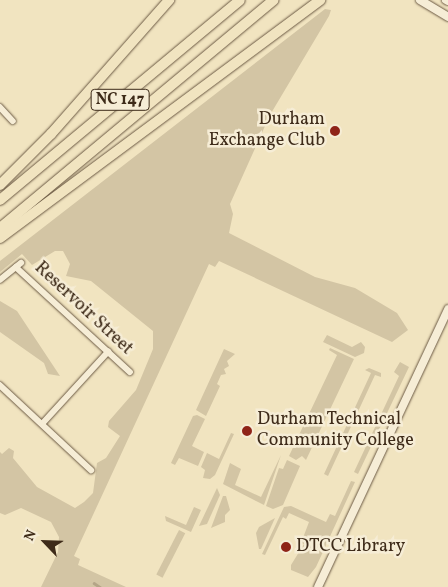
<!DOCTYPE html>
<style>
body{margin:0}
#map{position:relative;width:448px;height:587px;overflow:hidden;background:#f1e4c0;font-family:Vollkorn,serif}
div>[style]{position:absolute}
.green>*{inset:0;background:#d3c5a4;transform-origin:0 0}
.stream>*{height:2.5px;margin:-1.25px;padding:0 1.25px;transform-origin:1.25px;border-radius:1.25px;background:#b4a587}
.roads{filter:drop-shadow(0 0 1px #6b5943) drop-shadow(0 0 1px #6b5943)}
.street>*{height:5.5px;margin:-2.75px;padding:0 2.75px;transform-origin:2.75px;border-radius:2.75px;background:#f6edd6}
.secondary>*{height:8px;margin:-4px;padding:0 4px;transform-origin:4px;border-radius:4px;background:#f6edd6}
.highway>*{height:10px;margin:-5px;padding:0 5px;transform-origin:5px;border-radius:5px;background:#f1e4c0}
.dots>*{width:14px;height:14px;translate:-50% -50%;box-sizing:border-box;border:2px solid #f6edd6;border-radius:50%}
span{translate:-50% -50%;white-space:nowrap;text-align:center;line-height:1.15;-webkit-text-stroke:5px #f6edd6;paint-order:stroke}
.shield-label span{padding:1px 4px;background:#f6edd6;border:1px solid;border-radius:4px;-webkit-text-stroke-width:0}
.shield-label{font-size:16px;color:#3e2b19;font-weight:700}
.poi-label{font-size:18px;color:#3e2b19}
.right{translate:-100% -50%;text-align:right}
.left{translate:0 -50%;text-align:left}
.street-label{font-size:18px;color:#3e2b19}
.north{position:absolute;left:20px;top:517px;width:50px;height:50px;-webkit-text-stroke:4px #f6edd6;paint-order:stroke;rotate:294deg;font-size:14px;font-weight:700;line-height:20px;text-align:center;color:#3e2b19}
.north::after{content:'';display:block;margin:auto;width:18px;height:22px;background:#3e2b19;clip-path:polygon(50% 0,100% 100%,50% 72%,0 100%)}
</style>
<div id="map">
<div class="green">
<i style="clip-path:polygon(325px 9px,331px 10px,329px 16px,270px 115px,230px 204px,233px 214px,229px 233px,315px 277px,355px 288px,397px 313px,408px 330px,392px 342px,219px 261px,215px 267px,209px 264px,74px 556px,80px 559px,78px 565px,126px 587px,41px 587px,58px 552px,59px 537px,51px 522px,21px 508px,5px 515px,0 513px,0 452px,2px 454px,9px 448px,14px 451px,13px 458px,37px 487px,75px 508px,84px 502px,93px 493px,97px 463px,106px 458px,120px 436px,108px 427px,109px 421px,136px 390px,153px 349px,153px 331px,91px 281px,66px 276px,70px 264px,63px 251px,55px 251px,32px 265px,22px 254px,0 272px,0 261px)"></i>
<i style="clip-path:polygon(0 301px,17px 311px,60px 376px,48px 374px,44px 363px,0 332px)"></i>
<i style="clip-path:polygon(327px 335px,352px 347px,361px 342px,365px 347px,364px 353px,355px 357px,323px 342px)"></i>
<i style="clip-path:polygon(330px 348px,354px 359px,306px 460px,302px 456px,296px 460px,289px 456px,337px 355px,329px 350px)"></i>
<i style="clip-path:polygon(224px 349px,235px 354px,227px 361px,229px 366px,224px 369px,226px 374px,221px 375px,217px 384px,220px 386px,206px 416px,196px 410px)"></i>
<i style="clip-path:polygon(400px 362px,409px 367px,358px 474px,354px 472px,399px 376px,394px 372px)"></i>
<i style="clip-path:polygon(369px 368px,381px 373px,381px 377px,375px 375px,328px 476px,324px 474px,371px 373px,365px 370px)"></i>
<i style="clip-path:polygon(197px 415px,205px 419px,192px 446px,204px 452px,198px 466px,179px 458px,175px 465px,171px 463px,193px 416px)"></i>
<i style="clip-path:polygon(231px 433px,234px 434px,215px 475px,210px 479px,203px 478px,205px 470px,201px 467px,207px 453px,219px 459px)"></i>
<i style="clip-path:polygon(281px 455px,264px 505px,223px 484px,230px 463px,241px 469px,235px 485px,261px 497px)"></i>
<i style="clip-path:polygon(287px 460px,300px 466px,283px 505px,273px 509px,266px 506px,279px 468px,283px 469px)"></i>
<i style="clip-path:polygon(351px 481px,355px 482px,316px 567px,308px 577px,291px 570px,291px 565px,304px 544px,301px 543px,309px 522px,289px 513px,286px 519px,283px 517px,265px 555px,262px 554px,284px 507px,291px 506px,326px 522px,330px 514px,335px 516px)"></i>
<i style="clip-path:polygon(217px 488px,220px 495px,207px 524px,199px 526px)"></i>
<i style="clip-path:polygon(223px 496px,226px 496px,230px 510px,225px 515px,225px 522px,211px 528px)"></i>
<i style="clip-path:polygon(194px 507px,201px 510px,191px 532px,166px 521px,165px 516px,186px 525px)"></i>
<i style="clip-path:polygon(275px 518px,261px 549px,259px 549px,256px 533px,259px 527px)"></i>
<i style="left:179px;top:530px;width:7px;height:50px;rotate:27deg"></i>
</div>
<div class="stream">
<i style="left:94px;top:583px;width:7px;rotate:34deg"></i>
</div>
<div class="roads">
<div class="street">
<i style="left:0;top:107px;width:19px;rotate:47deg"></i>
<i style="left:16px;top:267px;width:155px;rotate:42.6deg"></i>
<i style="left:0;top:280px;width:27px;rotate:-39deg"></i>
<i style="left:0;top:385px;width:125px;rotate:43deg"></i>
<i style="left:42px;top:424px;width:98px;rotate:-47.5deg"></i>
</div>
<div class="secondary">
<i style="left:420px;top:0;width:33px;rotate:31deg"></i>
<i style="left:446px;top:0;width:2px;rotate:27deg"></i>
<i style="left:318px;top:587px;width:307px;rotate:-64.9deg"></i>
</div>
<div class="highway">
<i style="left:0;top:185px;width:72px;rotate:-45deg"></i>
<i style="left:51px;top:134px;width:179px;rotate:-48.6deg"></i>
<i style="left:0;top:200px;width:312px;rotate:-39.8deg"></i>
<i style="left:0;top:228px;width:356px;rotate:-39.8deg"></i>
<i style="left:0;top:238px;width:399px;rotate:-36.6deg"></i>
</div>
</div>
<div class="dots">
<i style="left:335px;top:131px;background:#8f2418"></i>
<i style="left:247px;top:431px;background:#8f2418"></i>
<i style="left:286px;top:547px;background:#8f2418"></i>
</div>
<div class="shield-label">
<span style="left:120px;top:100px">NC 147</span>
</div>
<div class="poi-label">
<span class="right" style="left:325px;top:131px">Durham<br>Exchange Club</span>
<span class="left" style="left:257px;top:431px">Durham Technical<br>Community College</span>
<span class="left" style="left:296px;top:547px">DTCC Library</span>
</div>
<div class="street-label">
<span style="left:83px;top:309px;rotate:43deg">Reservoir Street</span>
</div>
<div class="north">N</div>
</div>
